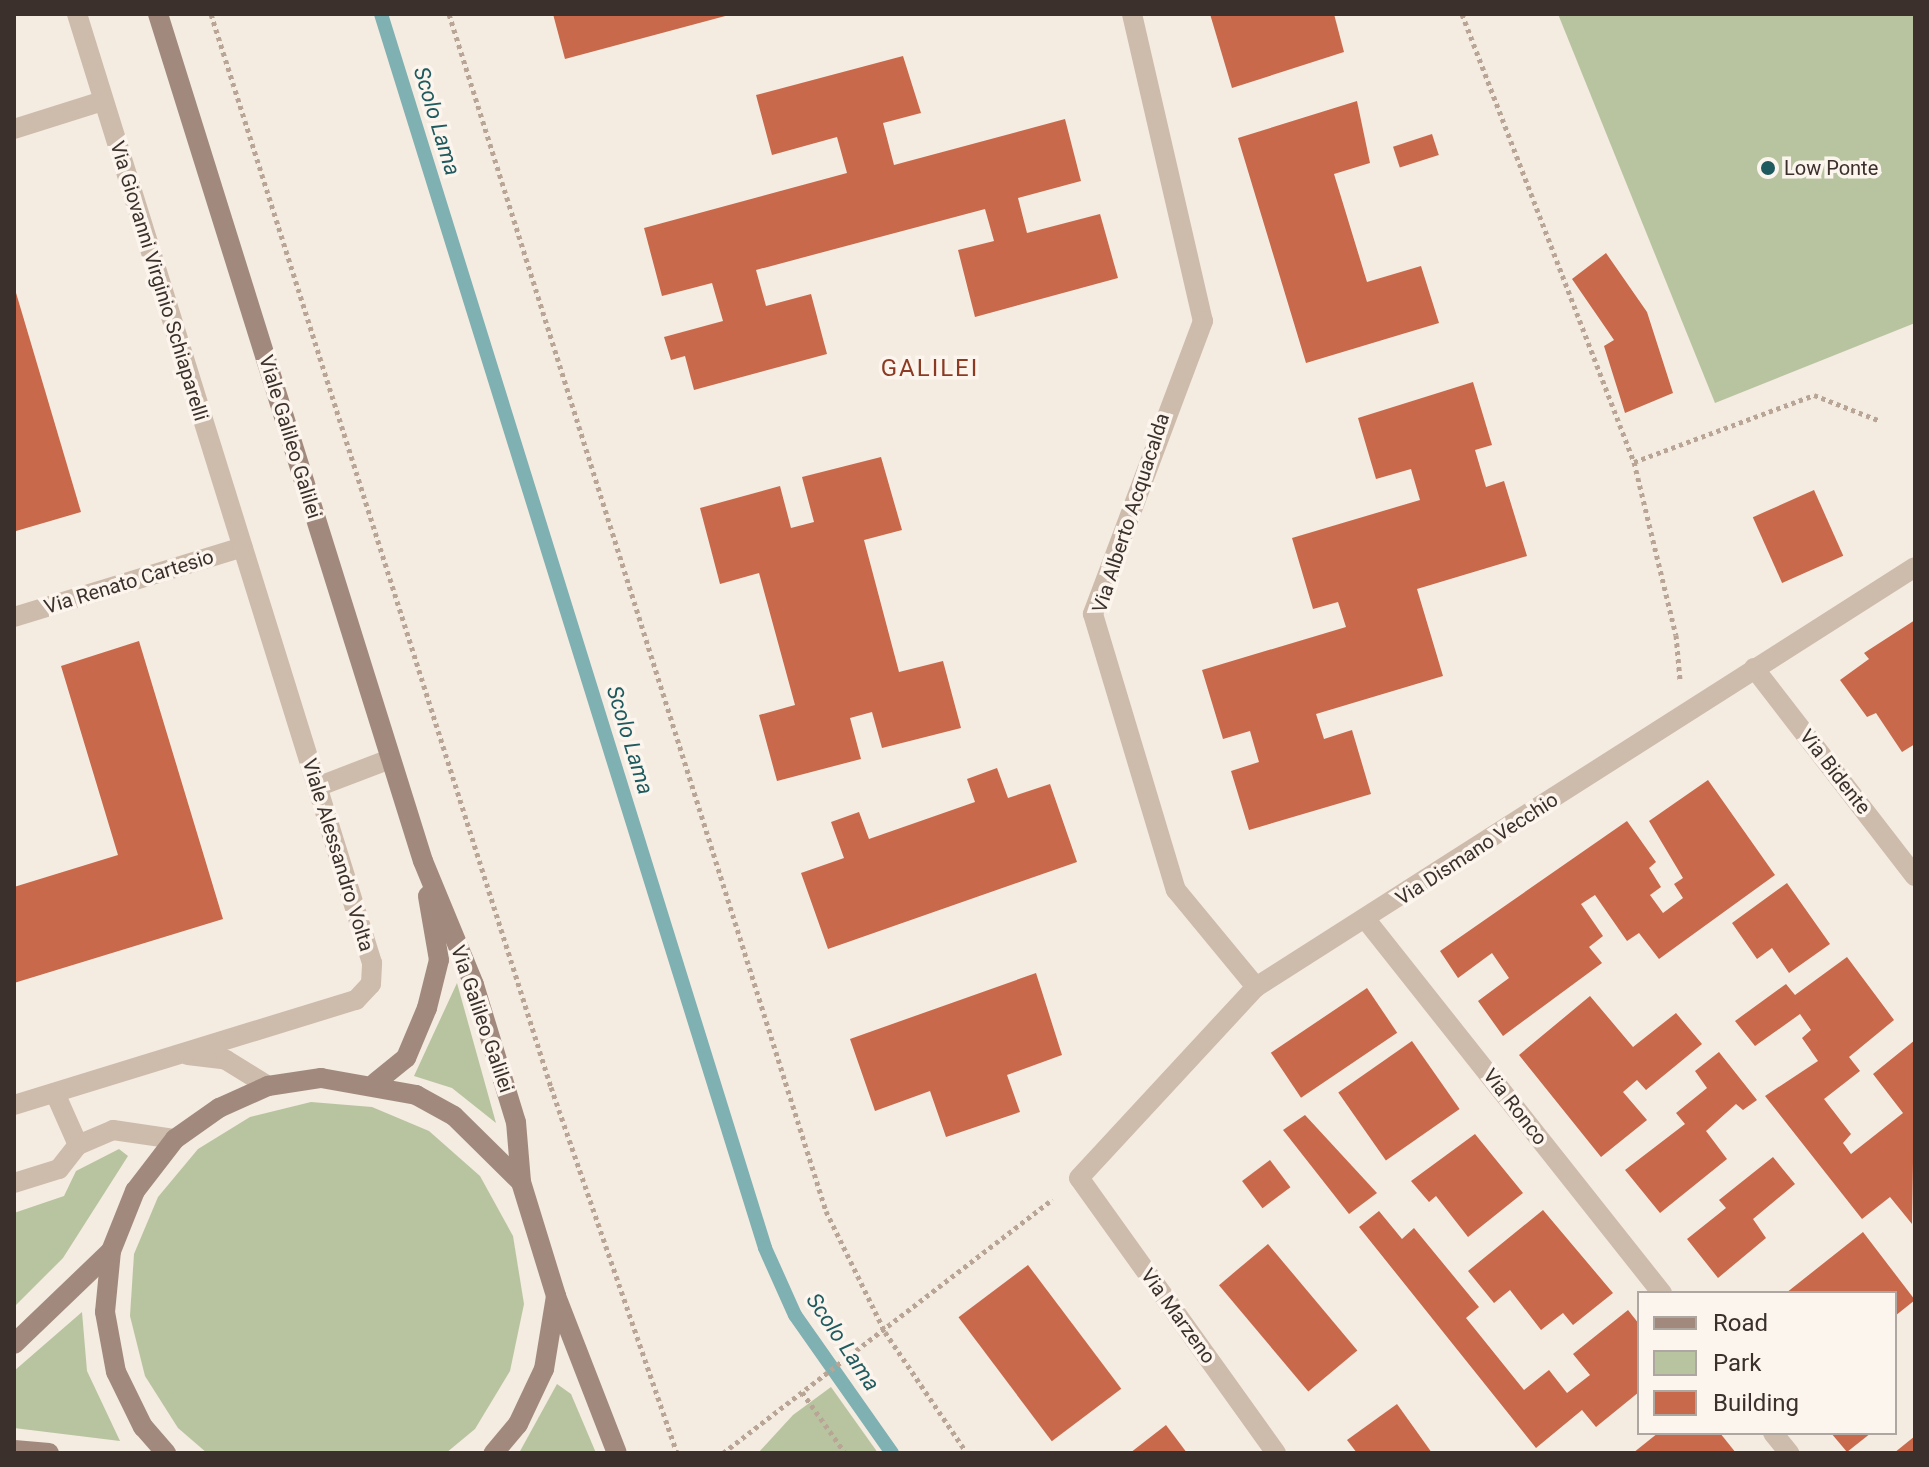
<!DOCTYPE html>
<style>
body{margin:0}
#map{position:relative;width:1929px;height:1467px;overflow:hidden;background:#f4ebe1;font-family:Roboto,sans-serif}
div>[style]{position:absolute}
.green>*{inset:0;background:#b8c4a0}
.stream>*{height:14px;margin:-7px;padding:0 7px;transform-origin:7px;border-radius:7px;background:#7fb0b2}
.building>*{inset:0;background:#c8694b;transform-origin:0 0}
.path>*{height:5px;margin-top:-2.5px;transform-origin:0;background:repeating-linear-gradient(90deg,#b9a596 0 4px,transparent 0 8px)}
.street>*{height:20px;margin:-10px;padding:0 10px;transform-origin:10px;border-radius:10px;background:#cdbbac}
.secondary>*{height:20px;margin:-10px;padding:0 10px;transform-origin:10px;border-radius:10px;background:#a18a7d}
.dots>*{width:22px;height:22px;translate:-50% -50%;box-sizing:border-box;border:4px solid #fbf5ee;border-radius:50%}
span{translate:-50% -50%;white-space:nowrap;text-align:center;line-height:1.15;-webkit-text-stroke:7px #fbf5ee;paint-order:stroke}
.poi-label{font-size:20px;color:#3b302b}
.left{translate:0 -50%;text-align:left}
.street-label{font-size:20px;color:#3b302b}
.water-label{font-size:22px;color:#1f5a5e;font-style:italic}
.quarter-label{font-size:24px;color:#8c3b22;letter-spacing:2px}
.frame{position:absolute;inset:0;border:16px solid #3b302b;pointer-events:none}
.legend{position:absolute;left:1637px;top:1291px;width:260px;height:144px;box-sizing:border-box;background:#fbf5ee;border:2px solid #aea6a0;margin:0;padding:10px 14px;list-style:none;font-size:24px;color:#3b302b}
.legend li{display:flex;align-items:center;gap:16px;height:40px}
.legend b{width:40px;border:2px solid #aea6a0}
</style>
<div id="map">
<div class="green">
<i style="clip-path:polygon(1558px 14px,1915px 14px,1915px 323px,1715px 403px)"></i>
<i style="clip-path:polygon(457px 983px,496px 1123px,452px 1088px,414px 1076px)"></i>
<i style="clip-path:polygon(311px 1102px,372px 1107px,429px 1131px,480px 1176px,513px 1236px,524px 1304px,510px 1371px,475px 1429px,446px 1453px,207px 1453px,178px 1428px,145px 1376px,130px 1316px,134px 1254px,158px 1197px,198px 1149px,250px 1117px)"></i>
<i style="clip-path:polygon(119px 1149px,128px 1156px,63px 1258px,14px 1307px,14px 1213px,64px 1196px,76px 1171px)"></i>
<i style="clip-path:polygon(82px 1312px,87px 1371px,120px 1441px,14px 1428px,14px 1371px)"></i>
<i style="clip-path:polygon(557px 1384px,571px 1394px,596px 1453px,519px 1453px)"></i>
<i style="clip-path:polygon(831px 1387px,878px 1453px,758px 1453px,793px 1415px)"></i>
</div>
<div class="stream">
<i style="left:381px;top:14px;width:1292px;rotate:72.71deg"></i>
<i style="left:765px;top:1248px;width:73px;rotate:65.9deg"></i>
<i style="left:795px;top:1315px;width:169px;rotate:54.9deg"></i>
</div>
<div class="building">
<i style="clip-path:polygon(553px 14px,729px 14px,729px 15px,565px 59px)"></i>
<i style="clip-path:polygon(1210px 14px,1334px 14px,1344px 52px,1232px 88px)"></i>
<i style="clip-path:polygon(903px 56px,921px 113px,883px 123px,894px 165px,1065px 119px,1081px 181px,1018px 198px,1027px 233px,1100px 214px,1118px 278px,975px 317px,958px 250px,994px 241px,985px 209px,756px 270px,766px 306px,811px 294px,827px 354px,694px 390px,685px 356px,671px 360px,664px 337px,723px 321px,712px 283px,662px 296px,644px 228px,847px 173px,837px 137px,772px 155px,756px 95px)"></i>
<i style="clip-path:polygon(1357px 101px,1370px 163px,1334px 174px,1367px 282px,1421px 266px,1439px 323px,1306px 363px,1238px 138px)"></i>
<i style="left:1432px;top:134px;width:22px;height:41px;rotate:72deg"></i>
<i style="clip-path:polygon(1606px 253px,1647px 312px,1673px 393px,1625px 413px,1604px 346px,1614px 340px,1572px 279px)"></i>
<i style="clip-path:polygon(14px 286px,81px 512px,16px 531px,14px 524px)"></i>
<i style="clip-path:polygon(1473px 382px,1492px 445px,1475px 450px,1486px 487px,1504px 481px,1527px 556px,1417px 589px,1443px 676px,1316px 714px,1324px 739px,1352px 730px,1371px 794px,1249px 830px,1231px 771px,1259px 762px,1250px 731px,1223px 739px,1202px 670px,1346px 627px,1338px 602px,1313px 609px,1292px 538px,1420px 500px,1411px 469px,1376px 479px,1358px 418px)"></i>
<i style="clip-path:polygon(881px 457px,902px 530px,864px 540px,899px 672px,943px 661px,961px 728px,882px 748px,872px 712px,850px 718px,861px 759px,777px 781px,759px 715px,795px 705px,759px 573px,720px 584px,700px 508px,780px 486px,791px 528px,814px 522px,802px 477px)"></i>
<i style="left:1814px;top:490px;width:72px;height:67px;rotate:66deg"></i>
<i style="clip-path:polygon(1915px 620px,1915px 744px,1902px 752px,1876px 713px,1867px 717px,1840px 680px,1869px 659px,1864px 653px)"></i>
<i style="clip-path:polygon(139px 641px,223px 919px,14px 983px,14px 887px,118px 855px,61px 666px)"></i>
<i style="clip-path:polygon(997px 768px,1008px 798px,1050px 784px,1077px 862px,828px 949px,801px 873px,844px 858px,831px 822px,859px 812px,869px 839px,975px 802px,967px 779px)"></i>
<i style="clip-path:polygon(1708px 780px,1775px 875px,1659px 959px,1639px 933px,1627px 941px,1595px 895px,1581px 904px,1603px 936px,1589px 947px,1602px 963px,1503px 1036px,1478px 1001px,1509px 978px,1492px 953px,1458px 978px,1440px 951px,1627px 821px,1656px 862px,1649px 868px,1661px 887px,1650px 895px,1663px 913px,1683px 898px,1674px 884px,1683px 878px,1649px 821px)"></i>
<i style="clip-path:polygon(1787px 883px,1830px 944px,1789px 973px,1772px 948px,1757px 959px,1732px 923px)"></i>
<i style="clip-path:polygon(1847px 957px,1894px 1020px,1849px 1057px,1860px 1071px,1824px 1099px,1851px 1134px,1843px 1143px,1851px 1154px,1903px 1113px,1873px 1074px,1915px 1040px,1912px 1224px,1890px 1197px,1862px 1219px,1765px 1096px,1818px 1061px,1802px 1038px,1811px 1030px,1800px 1014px,1755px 1046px,1735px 1021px,1786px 984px,1795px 995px)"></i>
<i style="clip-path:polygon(1036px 973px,1062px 1055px,1007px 1075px,1020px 1112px,946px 1137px,930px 1091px,875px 1111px,850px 1039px)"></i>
<i style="left:1367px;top:988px;width:54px;height:116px;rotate:56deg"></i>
<i style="clip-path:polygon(1590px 996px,1633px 1047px,1676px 1013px,1702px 1044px,1646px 1090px,1637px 1080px,1623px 1092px,1647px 1120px,1601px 1157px,1519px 1055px)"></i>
<i style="left:1412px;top:1041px;width:83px;height:90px;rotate:55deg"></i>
<i style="clip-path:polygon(1719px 1052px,1757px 1100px,1743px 1110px,1736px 1104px,1706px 1131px,1727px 1159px,1660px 1213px,1625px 1170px,1685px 1124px,1676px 1113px,1707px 1088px,1695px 1071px)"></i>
<i style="clip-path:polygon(1305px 1115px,1377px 1193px,1349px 1214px,1283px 1130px)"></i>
<i style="clip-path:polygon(1475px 1134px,1523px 1193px,1468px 1237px,1436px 1196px,1429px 1202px,1411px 1181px)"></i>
<i style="clip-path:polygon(1773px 1157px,1795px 1184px,1753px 1219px,1766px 1238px,1718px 1278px,1687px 1239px,1726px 1208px,1719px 1200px)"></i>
<i style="left:1270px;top:1160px;width:34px;height:35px;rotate:53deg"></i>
<i style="clip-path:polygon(1543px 1210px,1613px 1293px,1573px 1325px,1563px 1313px,1541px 1330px,1510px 1290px,1494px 1303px,1468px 1271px)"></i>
<i style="clip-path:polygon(1379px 1211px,1402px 1239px,1414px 1228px,1479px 1307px,1466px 1318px,1524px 1390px,1549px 1370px,1567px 1393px,1590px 1375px,1573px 1354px,1628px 1310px,1639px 1324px,1639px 1392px,1596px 1427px,1582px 1410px,1536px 1448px,1359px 1227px)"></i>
<i style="clip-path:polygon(1863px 1232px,1915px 1300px,1895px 1316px,1895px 1293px,1786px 1293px)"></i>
<i style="left:1268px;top:1244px;width:139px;height:64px;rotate:50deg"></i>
<i style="left:1028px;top:1265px;width:155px;height:87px;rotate:53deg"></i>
<i style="clip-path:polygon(1397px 1404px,1432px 1453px,1357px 1453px,1347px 1440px)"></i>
<i style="clip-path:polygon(1166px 1425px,1187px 1453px,1130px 1453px)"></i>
<i style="clip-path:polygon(1658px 1433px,1720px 1433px,1736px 1453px,1633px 1453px)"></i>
<i style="clip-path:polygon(1831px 1433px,1871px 1433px,1847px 1452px)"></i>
<i style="clip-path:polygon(1915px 1436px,1915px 1453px,1894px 1453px)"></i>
</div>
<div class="path">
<i style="left:211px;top:14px;width:1126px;rotate:72.42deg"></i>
<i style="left:551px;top:1087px;width:387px;rotate:71deg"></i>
<i style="left:449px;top:14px;width:1255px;rotate:72.52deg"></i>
<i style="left:826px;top:1211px;width:135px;rotate:64deg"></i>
<i style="left:885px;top:1332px;width:146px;rotate:55.9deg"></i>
<i style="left:1462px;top:14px;width:480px;rotate:69deg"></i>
<i style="left:1634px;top:462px;width:178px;rotate:76.4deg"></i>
<i style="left:1676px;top:635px;width:45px;rotate:84.9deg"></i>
<i style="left:1634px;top:462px;width:192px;rotate:-20.4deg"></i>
<i style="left:1814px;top:395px;width:69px;rotate:21.3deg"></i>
<i style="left:802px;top:1392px;width:75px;rotate:54.8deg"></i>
<i style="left:723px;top:1453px;width:416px;rotate:-37.6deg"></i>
</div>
<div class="street">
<i style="left:1132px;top:14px;width:315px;rotate:77deg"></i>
<i style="left:1203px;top:321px;width:313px;rotate:110.6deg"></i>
<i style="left:1093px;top:614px;width:288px;rotate:73.3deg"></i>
<i style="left:1176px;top:890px;width:126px;rotate:50.5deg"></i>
<i style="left:14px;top:129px;width:93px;rotate:-17.5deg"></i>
<i style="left:14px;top:617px;width:239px;rotate:-17deg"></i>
<i style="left:1754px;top:668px;width:263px;rotate:52.3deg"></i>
<i style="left:317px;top:787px;width:78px;rotate:-21deg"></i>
<i style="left:1367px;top:921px;width:475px;rotate:51.6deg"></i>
<i style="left:188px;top:1055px;width:38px;rotate:7deg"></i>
<i style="left:226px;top:1060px;width:49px;rotate:31.8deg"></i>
<i style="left:55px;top:1093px;width:57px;rotate:66.1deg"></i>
<i style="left:14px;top:1105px;width:358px;rotate:-17.1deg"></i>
<i style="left:356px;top:1000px;width:22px;rotate:-47deg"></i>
<i style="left:371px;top:984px;width:21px;rotate:-87deg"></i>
<i style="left:372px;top:963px;width:994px;rotate:-107.27deg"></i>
<i style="left:14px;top:1183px;width:47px;rotate:-17.3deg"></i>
<i style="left:59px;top:1169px;width:31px;rotate:-52deg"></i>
<i style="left:78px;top:1145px;width:38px;rotate:-23deg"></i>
<i style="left:113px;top:1130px;width:63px;rotate:8.3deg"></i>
<i style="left:1773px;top:1433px;width:26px;rotate:51deg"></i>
<i style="left:1276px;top:1453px;width:338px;rotate:-125.6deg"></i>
<i style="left:1079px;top:1178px;width:260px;rotate:-47.2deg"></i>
<i style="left:1256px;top:987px;width:781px;rotate:-32.51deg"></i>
</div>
<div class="secondary">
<i style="left:158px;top:14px;width:887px;rotate:72.63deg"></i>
<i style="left:423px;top:861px;width:134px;rotate:67.6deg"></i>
<i style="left:474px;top:985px;width:143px;rotate:73deg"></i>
<i style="left:516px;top:1122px;width:60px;rotate:85.2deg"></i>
<i style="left:375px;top:1083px;width:40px;rotate:-39deg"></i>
<i style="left:406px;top:1058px;width:54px;rotate:-67.2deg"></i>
<i style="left:427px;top:1008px;width:49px;rotate:-76deg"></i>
<i style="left:439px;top:960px;width:65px;rotate:-99.8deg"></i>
<i style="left:556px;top:1296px;width:168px;rotate:68.8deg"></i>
<i style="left:14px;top:1344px;width:134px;rotate:-43.8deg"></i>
<i style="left:14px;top:1450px;width:35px;rotate:5deg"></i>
<i style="left:166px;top:1453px;width:35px;rotate:-131deg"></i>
<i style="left:143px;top:1427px;width:61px;rotate:-116.1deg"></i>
<i style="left:116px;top:1372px;width:61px;rotate:-100.4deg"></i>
<i style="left:105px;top:1312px;width:61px;rotate:-84.4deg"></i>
<i style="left:111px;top:1251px;width:65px;rotate:-68.2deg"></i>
<i style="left:135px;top:1191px;width:66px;rotate:-52.4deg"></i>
<i style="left:175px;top:1139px;width:54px;rotate:-35.2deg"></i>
<i style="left:219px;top:1108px;width:54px;rotate:-24.2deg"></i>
<i style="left:268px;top:1086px;width:54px;rotate:-8.6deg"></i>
<i style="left:321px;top:1078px;width:97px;rotate:10.1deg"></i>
<i style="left:416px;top:1095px;width:43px;rotate:28.9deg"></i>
<i style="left:454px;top:1116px;width:94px;rotate:44.6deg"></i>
<i style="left:521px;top:1182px;width:119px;rotate:72.9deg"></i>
<i style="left:556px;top:1296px;width:74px;rotate:99.3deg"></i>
<i style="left:544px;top:1369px;width:61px;rotate:115.3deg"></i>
<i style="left:518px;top:1424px;width:38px;rotate:130deg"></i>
</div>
<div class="dots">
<i style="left:1768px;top:168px;background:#1f5a5e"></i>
</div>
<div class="poi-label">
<span class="left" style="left:1784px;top:168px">Low Ponte</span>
</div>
<div class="street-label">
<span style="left:159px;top:281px;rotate:73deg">Via Giovanni Virginio Schiaparelli</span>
<span style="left:290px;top:437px;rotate:73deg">Viale Galileo Galilei</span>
<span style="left:1131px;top:513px;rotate:-72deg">Via Alberto Acquacalda</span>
<span style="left:129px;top:582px;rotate:-17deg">Via Renato Cartesio</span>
<span style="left:1835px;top:772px;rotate:52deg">Via Bidente</span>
<span style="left:1477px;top:849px;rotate:-33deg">Via Dismano Vecchio</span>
<span style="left:338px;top:855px;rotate:73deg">Viale Alessandro Volta</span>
<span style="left:482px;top:1019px;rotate:71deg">Via Galileo Galilei</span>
<span style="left:1515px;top:1107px;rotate:52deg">Via Ronco</span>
<span style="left:1178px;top:1316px;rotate:54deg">Via Marzeno</span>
</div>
<div class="water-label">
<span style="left:437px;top:121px;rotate:73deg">Scolo Lama</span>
<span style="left:630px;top:740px;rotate:73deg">Scolo Lama</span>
<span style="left:843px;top:1342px;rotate:56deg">Scolo Lama</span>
</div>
<div class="quarter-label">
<span style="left:930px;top:369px">GALILEI</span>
</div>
<div class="frame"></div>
<ul class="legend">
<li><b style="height:10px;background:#a18a7d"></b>Road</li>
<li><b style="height:22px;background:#b8c4a0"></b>Park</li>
<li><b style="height:22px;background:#c8694b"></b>Building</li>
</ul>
</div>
